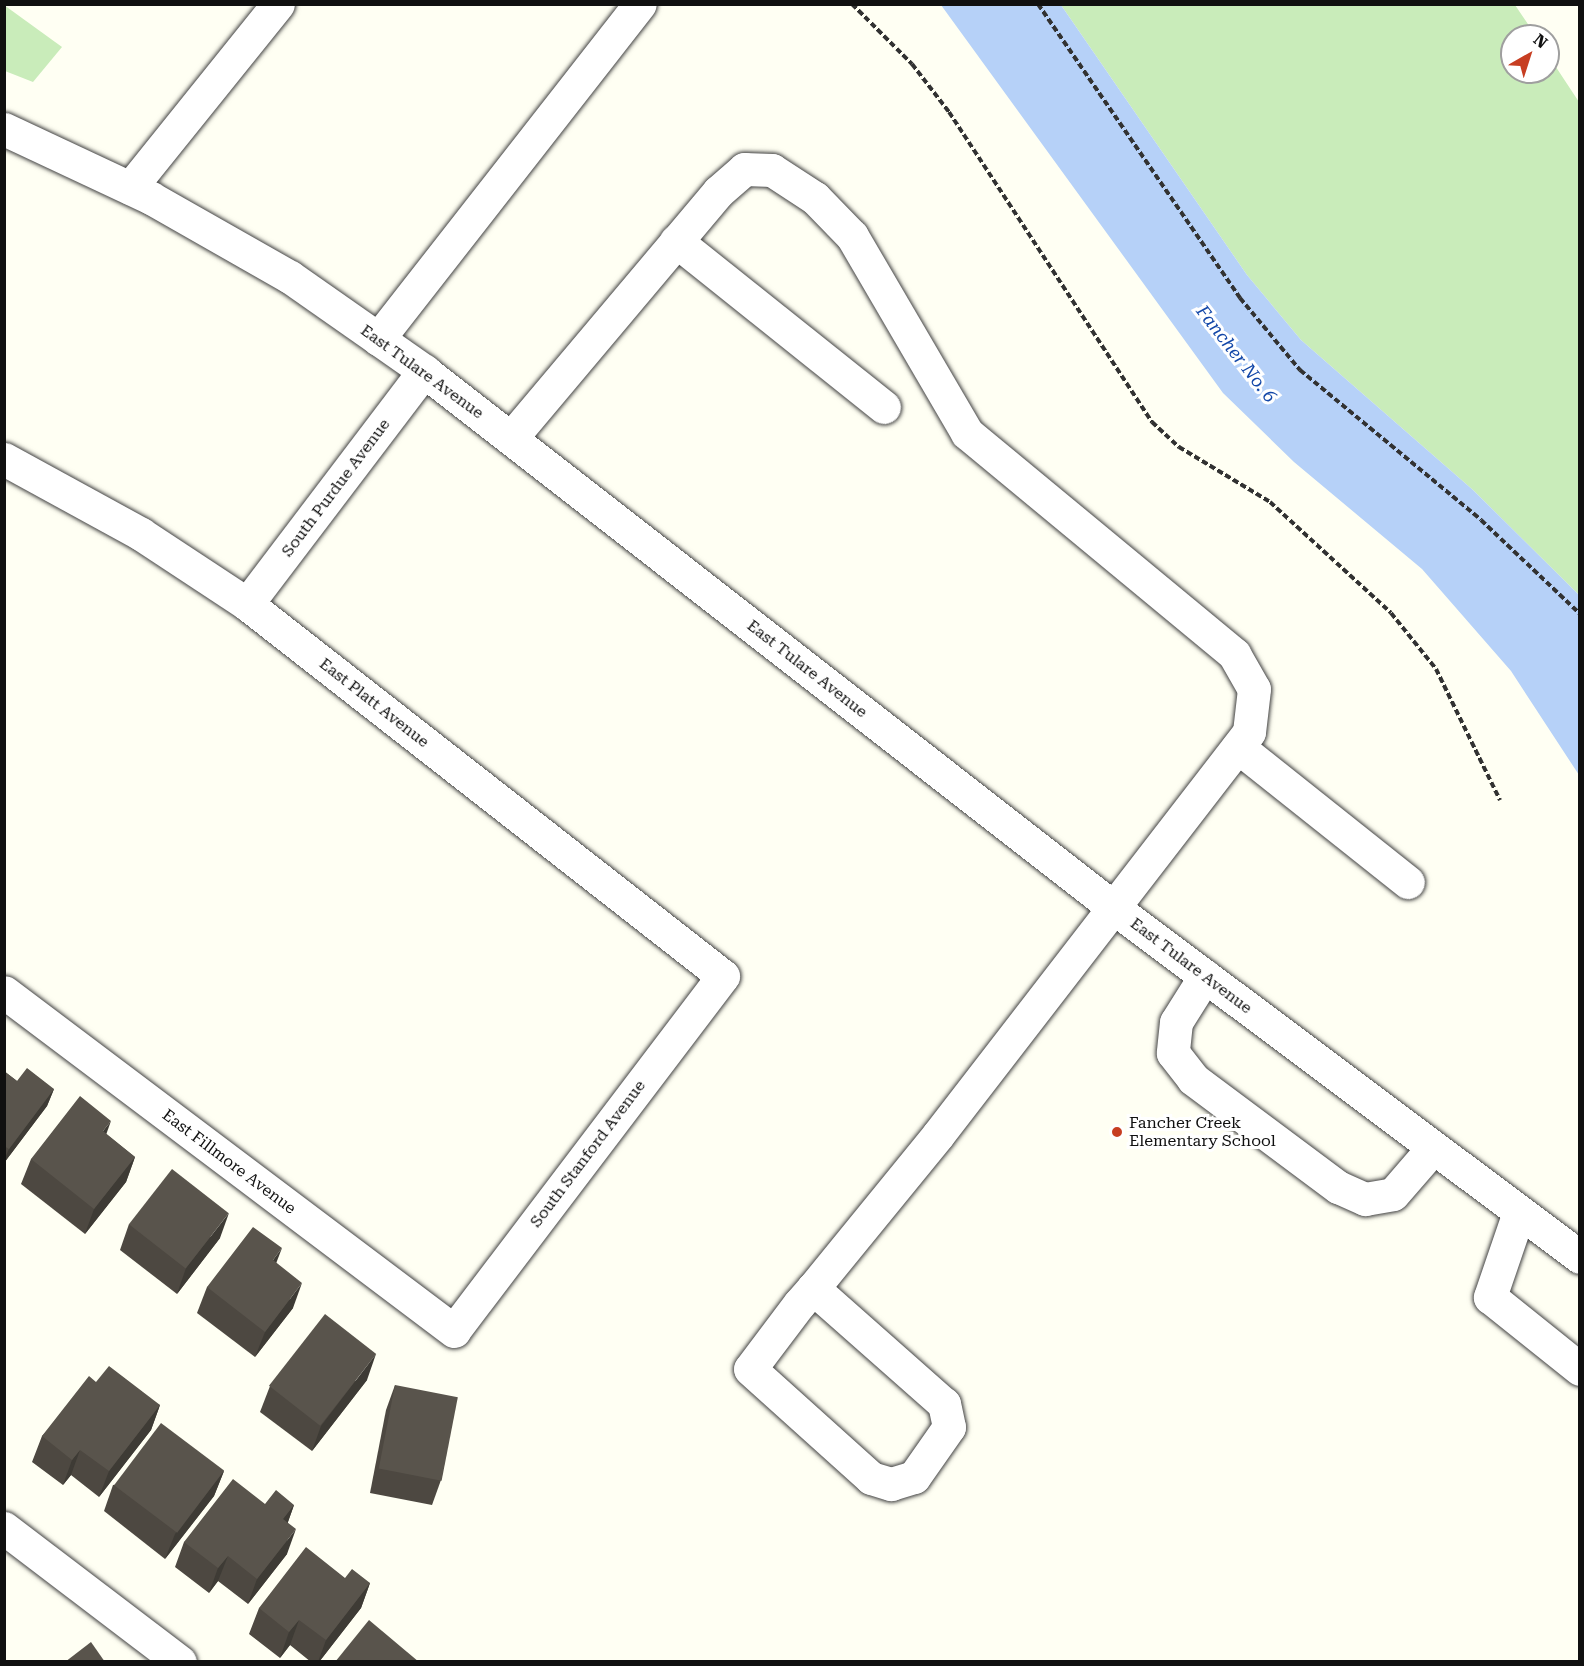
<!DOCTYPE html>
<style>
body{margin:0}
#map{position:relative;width:1584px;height:1666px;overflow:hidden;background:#fffff3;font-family:"Roboto Serif",serif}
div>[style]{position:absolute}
.green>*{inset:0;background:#c9ecba}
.water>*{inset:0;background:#b6d1f8}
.path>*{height:4px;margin-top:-2px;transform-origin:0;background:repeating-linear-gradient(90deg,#323232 0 6px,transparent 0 9px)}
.roads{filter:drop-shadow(0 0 2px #434343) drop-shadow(0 0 2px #434343)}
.minor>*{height:33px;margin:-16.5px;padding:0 16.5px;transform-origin:16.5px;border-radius:16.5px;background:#fff}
.wall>*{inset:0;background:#4d4841}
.shaded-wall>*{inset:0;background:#3e3b35}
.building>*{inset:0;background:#59544c;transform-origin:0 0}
.dots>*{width:16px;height:16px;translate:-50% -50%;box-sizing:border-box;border:3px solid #fff;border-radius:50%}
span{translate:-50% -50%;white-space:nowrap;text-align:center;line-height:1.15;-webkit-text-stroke:6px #fff;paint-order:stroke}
.street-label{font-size:16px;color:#101010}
.poi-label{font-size:16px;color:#101010}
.left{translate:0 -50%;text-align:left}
.water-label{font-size:18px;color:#1347a8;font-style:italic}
.frame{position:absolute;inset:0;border:6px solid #101010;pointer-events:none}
.north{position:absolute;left:1500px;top:24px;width:60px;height:60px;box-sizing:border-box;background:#fff;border:2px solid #9f9f9f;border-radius:50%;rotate:39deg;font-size:16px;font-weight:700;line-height:24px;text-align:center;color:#101010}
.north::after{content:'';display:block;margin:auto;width:21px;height:27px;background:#c73e22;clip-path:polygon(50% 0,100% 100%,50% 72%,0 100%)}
</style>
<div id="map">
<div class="green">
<i style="clip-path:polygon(4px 5px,62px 47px,33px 82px,5px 71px)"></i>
<i style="clip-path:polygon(1061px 5px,1515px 5px,1536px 36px,1512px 36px,1512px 72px,1548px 72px,1548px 55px,1579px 102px,1579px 595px,1473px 490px,1301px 340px,1247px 275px)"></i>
</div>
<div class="water">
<i style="clip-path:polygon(941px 5px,1061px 5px,1247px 275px,1301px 340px,1473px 490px,1579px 595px,1579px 775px,1511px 671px,1422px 569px,1294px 462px,1223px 393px)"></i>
</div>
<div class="path">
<i style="left:852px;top:4px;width:85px;rotate:45deg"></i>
<i style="left:912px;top:64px;width:61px;rotate:52.4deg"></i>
<i style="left:949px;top:112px;width:371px;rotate:56.8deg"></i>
<i style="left:1152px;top:422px;width:37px;rotate:43deg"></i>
<i style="left:1179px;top:447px;width:106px;rotate:31.1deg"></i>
<i style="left:1270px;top:502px;width:164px;rotate:42.5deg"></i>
<i style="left:1391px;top:613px;width:72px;rotate:51.2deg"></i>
<i style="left:1436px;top:669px;width:146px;rotate:64deg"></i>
<i style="left:1038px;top:4px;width:357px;rotate:55.5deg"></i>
<i style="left:1240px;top:298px;width:94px;rotate:50.2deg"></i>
<i style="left:1300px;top:370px;width:235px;rotate:39.6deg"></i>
<i style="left:1481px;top:520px;width:137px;rotate:43.5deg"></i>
</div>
<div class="roads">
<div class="minor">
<i style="left:4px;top:129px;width:162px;rotate:25.1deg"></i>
<i style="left:151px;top:198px;width:160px;rotate:29.6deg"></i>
<i style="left:290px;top:277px;width:164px;rotate:35deg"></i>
<i style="left:424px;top:371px;width:874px;rotate:37.89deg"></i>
<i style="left:1114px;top:908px;width:582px;rotate:36.83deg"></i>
<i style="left:130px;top:188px;width:236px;rotate:-51.2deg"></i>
<i style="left:676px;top:241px;width:266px;rotate:38.6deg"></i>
<i style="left:378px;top:339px;width:425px;rotate:-52deg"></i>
<i style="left:511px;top:438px;width:322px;rotate:-49.9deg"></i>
<i style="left:718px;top:192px;width:35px;rotate:-41deg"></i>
<i style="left:744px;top:169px;width:28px;rotate:2deg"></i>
<i style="left:772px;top:170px;width:51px;rotate:33.1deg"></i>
<i style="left:815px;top:198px;width:53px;rotate:45.8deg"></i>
<i style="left:852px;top:236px;width:228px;rotate:59.7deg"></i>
<i style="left:967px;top:433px;width:347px;rotate:39.6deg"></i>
<i style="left:1234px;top:654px;width:40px;rotate:60.3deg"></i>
<i style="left:1254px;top:689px;width:43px;rotate:96.6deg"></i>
<i style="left:1249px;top:732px;width:509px;rotate:127.66deg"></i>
<i style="left:938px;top:1135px;width:198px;rotate:129.2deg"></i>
<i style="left:813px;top:1288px;width:21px;rotate:131deg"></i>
<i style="left:799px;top:1304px;width:81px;rotate:127deg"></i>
<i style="left:750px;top:1369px;width:163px;rotate:42deg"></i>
<i style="left:871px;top:1478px;width:21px;rotate:17deg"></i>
<i style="left:891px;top:1484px;width:24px;rotate:-17deg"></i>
<i style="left:914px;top:1477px;width:61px;rotate:-55deg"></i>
<i style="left:949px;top:1427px;width:24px;rotate:-102deg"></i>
<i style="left:944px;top:1404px;width:175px;rotate:-138.5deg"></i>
<i style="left:4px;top:459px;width:156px;rotate:28.7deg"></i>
<i style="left:141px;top:534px;width:127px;rotate:33.4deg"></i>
<i style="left:247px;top:604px;width:604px;rotate:38.01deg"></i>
<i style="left:723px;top:976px;width:445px;rotate:127.2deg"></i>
<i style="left:454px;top:1331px;width:563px;rotate:-143.01deg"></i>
<i style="left:247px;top:604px;width:293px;rotate:-52.8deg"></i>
<i style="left:1238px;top:747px;width:217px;rotate:38.5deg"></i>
<i style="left:1205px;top:976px;width:54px;rotate:122.2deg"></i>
<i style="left:1176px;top:1022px;width:31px;rotate:96deg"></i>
<i style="left:1173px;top:1053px;width:33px;rotate:52deg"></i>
<i style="left:1193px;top:1079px;width:181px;rotate:36.7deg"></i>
<i style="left:1338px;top:1187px;width:30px;rotate:24deg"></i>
<i style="left:1365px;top:1199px;width:28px;rotate:-10deg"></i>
<i style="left:1393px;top:1194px;width:60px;rotate:-49.1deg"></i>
<i style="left:1518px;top:1215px;width:87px;rotate:108.9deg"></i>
<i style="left:1490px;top:1297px;width:115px;rotate:38.7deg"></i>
<i style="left:4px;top:1528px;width:221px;rotate:37.3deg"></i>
</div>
</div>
<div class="wall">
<i style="clip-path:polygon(4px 1071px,17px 1081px,54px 1089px,47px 1106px,4px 1163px)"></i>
<i style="clip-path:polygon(106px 1134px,135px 1157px,126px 1182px,85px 1234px,21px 1184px,31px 1159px)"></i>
<i style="clip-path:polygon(129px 1224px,220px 1238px,177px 1294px,120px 1250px)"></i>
<i style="clip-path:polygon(276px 1263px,293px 1308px,255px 1357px,197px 1313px,207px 1287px)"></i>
<i style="clip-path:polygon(367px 1380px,312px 1451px,260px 1412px,270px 1386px)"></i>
<i style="clip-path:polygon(96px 1382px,160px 1405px,151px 1430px,99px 1497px,71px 1475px,63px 1485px,32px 1462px,42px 1436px)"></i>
<i style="clip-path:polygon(395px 1385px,441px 1480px,432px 1505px,370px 1493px,386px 1410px)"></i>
<i style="clip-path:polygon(224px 1471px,214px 1496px,165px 1559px,104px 1511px,113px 1485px)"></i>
<i style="clip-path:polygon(265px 1504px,294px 1505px,288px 1522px,287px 1554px,248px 1604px,218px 1581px,209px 1593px,175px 1567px,184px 1542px)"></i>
<i style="clip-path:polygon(345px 1578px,370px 1583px,361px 1608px,319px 1662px,311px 1662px,290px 1645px,280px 1658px,249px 1634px,259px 1608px)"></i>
</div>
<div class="shaded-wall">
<i style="clip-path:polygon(54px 1089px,47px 1106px,4px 1163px,4px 1160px,9px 1149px)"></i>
<i style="clip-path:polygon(111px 1121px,102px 1146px,103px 1131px)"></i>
<i style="clip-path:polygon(135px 1157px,126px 1182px,85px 1234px,94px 1209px)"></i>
<i style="clip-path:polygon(229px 1213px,220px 1238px,177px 1294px,186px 1268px)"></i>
<i style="clip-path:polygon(282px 1248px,272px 1274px,273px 1260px)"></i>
<i style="clip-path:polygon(302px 1283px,293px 1308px,255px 1357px,265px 1332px)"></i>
<i style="clip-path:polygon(376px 1354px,367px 1380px,312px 1451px,321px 1426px)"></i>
<i style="clip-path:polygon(160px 1405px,151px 1430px,99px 1497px,109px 1471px)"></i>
<i style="clip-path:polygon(80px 1450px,71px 1475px,63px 1485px,72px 1460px)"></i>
<i style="clip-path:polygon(224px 1471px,214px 1496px,165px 1559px,175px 1534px)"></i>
<i style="clip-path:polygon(294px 1505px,285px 1530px,283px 1519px)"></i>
<i style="clip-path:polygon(296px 1529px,287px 1554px,248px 1604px,257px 1579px)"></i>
<i style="clip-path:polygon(228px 1556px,218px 1581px,209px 1593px,218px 1568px)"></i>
<i style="clip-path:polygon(370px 1583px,361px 1608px,319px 1662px,318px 1662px,326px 1640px)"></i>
<i style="clip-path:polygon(299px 1620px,290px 1645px,280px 1658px,289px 1632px)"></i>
</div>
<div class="building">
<i style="clip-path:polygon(27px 1068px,54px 1089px,9px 1149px,4px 1146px,4px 1071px,17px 1081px)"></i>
<i style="clip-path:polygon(80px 1096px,111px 1121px,103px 1131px,135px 1157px,94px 1209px,31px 1159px)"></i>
<i style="left:172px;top:1169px;width:72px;height:70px;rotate:38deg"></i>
<i style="clip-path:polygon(253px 1227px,282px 1248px,273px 1260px,302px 1283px,265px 1332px,207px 1287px)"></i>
<i style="left:325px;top:1314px;width:65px;height:91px;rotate:38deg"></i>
<i style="clip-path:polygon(109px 1366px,160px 1405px,109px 1471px,80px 1450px,72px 1460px,42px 1436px,89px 1376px,96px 1382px)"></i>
<i style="left:395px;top:1385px;width:64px;height:85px;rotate:11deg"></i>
<i style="left:161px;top:1423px;width:79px;height:78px;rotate:37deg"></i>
<i style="clip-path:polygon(233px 1479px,265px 1504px,276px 1490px,294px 1505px,283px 1519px,296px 1529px,257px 1579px,228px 1556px,218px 1568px,184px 1542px)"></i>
<i style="clip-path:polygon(306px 1547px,345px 1578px,352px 1569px,370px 1583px,326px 1640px,299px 1620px,289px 1632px,259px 1608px)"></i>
<i style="clip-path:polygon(369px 1620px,419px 1662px,335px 1662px)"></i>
<i style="clip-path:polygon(91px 1642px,105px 1662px,65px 1662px)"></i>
</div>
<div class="dots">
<i style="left:1117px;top:1132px;background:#c73e22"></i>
</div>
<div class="street-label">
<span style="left:422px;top:372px;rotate:36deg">East Tulare Avenue</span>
<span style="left:336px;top:488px;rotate:-53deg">South Purdue Avenue</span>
<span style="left:807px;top:669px;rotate:38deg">East Tulare Avenue</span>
<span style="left:374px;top:703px;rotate:38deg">East Platt Avenue</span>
<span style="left:1191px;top:966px;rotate:37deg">East Tulare Avenue</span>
<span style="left:588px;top:1154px;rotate:-53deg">South Stanford Avenue</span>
<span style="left:229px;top:1162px;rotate:37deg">East Fillmore Avenue</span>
</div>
<div class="poi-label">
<span class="left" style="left:1129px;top:1132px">Fancher Creek<br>Elementary School</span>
</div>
<div class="water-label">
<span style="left:1236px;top:354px;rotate:52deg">Fancher No. 6</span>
</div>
<div class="frame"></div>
<div class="north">N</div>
</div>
